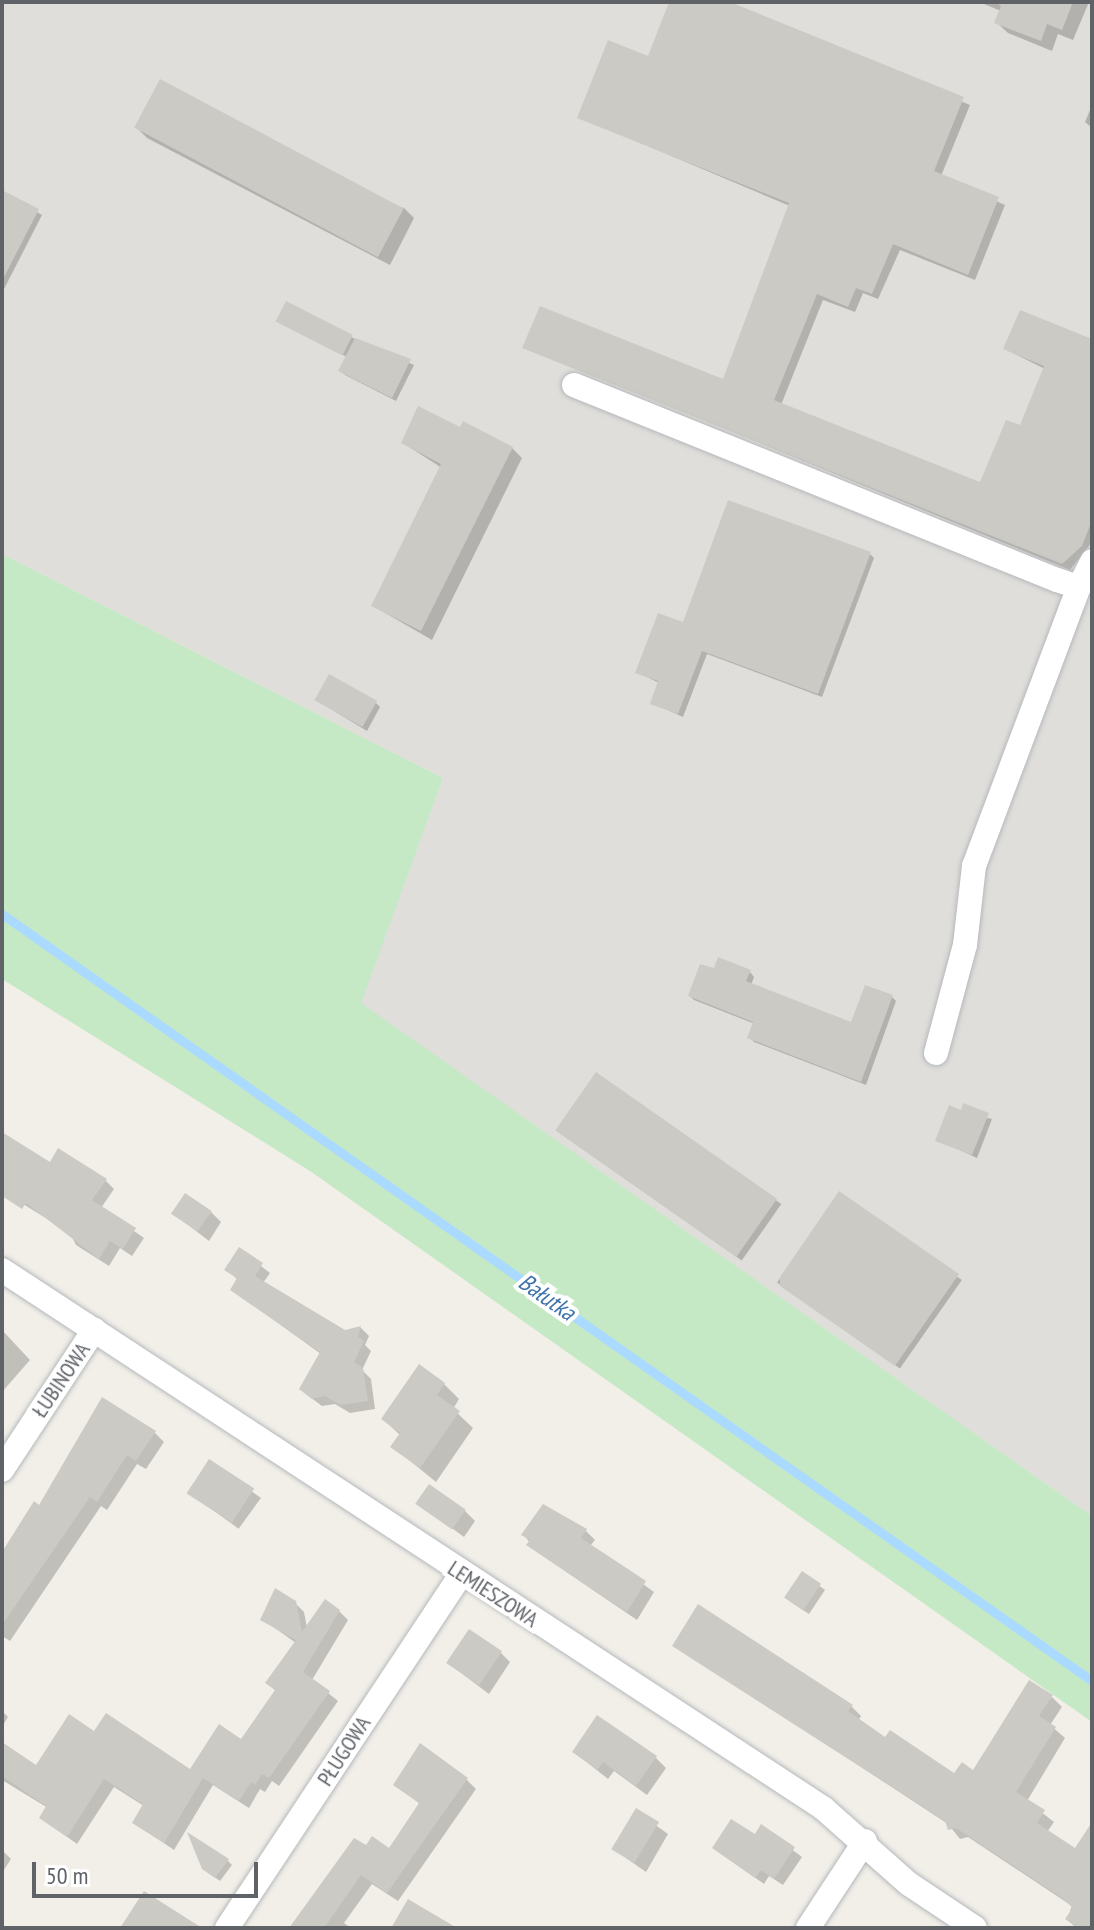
<!DOCTYPE html>
<meta charset="utf-8">
<style>
body{margin:0}
#map{position:relative;width:1094px;height:1930px;overflow:hidden;background:#f1efe8;font-family:"PT Sans Narrow",sans-serif}
div>[style]{position:absolute}
.industrial>*{inset:0;background:#e0deda}
.green>*{inset:0;background:#c5e8c5}
.shadow>*{inset:0;background:#0003;transform-origin:0 0}
.stream>*{height:9px;margin:-4.5px;padding:0 4.5px;transform-origin:4.5px;border-radius:4.5px;background:#aadaff}
.building>*{inset:0;background:#cccac5;transform-origin:0 0}
.roads{filter:drop-shadow(0 0 2px #b5b8bc) drop-shadow(0 0 2px #b5b8bc)}
.street>*{height:24px;margin:-12px;padding:0 12px;transform-origin:12px;border-radius:12px;background:#fff}
span{translate:-50% -50%;white-space:nowrap;text-align:center;line-height:1.15;-webkit-text-stroke:8px #fff;paint-order:stroke}
.street-label{font-size:22px;color:#5f6368}
.water-label{font-size:24px;color:#4174aa;font-style:italic}
.frame{position:absolute;inset:0;border:4px solid #5f6368;pointer-events:none}
.scale{position:absolute;left:32px;top:1862px;width:226px;height:36px;box-sizing:border-box;border:4px solid #5f6368;border-top:0;padding-left:10px;font-size:24px;line-height:28px;white-space:nowrap;color:#5f6368;-webkit-text-stroke:6px #fff;paint-order:stroke}
</style>
<div id="map">
<div class="industrial">
<i style="clip-path:polygon(2px 2px,1092px 2px,1092px 1516px,360px 1003px,443px 778px,2px 554px)"></i>
</div>
<div class="green">
<i style="clip-path:polygon(2px 554px,443px 778px,361px 1003px,1092px 1516px,1092px 1722px,310px 1171px,2px 979px)"></i>
</div>
<div class="shadow">
<i style="clip-path:polygon(672px 2px,725px 2px,970px 105px,941px 176px,1005px 205px,975px 280px,900px 250px,878px 299px,863px 293px,855px 312px,823px 300px,781px 405px,981px 485px,1021px 428px,1045px 369px,1005px 349px,1092px 341px,1092px 542px,1070px 570px,525px 347px,724px 382px,790px 206px,579px 117px,649px 59px)"></i>
<i style="clip-path:polygon(979px 2px,1089px 2px,1073px 40px,1058px 34px,1052px 51px,1008px 33px,996px 22px,1001px 11px)"></i>
<i style="clip-path:polygon(1092px 105px,1092px 128px,1085px 122px)"></i>
<i style="clip-path:polygon(137px 128px,404px 208px,414px 218px,390px 265px,147px 138px)"></i>
<i style="clip-path:polygon(2px 192px,42px 215px,2px 293px)"></i>
<i style="clip-path:polygon(279px 321px,351px 337px,414px 365px,396px 401px,345px 375px,340px 370px,347px 357px)"></i>
<i style="clip-path:polygon(461px 430px,512px 448px,522px 458px,432px 640px,373px 606px,442px 468px,403px 443px)"></i>
<i style="clip-path:polygon(870px 554px,874px 558px,822px 697px,707px 654px,683px 717px,652px 703px,659px 683px,637px 672px,685px 625px)"></i>
<i style="clip-path:polygon(316px 700px,376px 703px,380px 707px,367px 731px)"></i>
<i style="clip-path:polygon(715px 970px,750px 972px,754px 977px,751px 985px,852px 1024px,892px 997px,896px 1001px,866px 1085px,754px 1042px,750px 1037px,755px 1024px,694px 1000px,690px 996px)"></i>
<i style="left:597px;top:1075px;width:225px;height:69px;rotate:35deg"></i>
<i style="clip-path:polygon(962px 1112px,992px 1119px,977px 1158px,938px 1140px)"></i>
<i style="clip-path:polygon(2px 1135px,51px 1164px,105px 1180px,114px 1189px,101px 1208px,144px 1238px,132px 1256px,120px 1248px,109px 1266px,76px 1245px,70px 1233px,2px 1191px)"></i>
<i style="left:839px;top:1194px;width:150px;height:108px;rotate:35deg"></i>
<i style="clip-path:polygon(211px 1212px,221px 1222px,209px 1241px,174px 1214px)"></i>
<i style="clip-path:polygon(240px 1250px,270px 1273px,263px 1283px,344px 1332px,361px 1328px,369px 1336px,365px 1345px,371px 1351px,362px 1370px,371px 1379px,375px 1409px,350px 1413px,335px 1404px,322px 1406px,310px 1397px,321px 1354px,232px 1290px,238px 1280px,227px 1270px)"></i>
<i style="clip-path:polygon(2px 1330px,30px 1360px,2px 1392px)"></i>
<i style="clip-path:polygon(444px 1384px,459px 1399px,453px 1409px,473px 1428px,436px 1482px,393px 1447px,401px 1436px,383px 1419px)"></i>
<i style="clip-path:polygon(154px 1432px,164px 1442px,146px 1469px,137px 1464px,107px 1510px,101px 1506px,10px 1641px,2px 1636px,2px 1553px)"></i>
<i style="left:210px;top:1461px;width:63px;height:38px;rotate:36deg"></i>
<i style="clip-path:polygon(419px 1504px,465px 1511px,475px 1521px,464px 1537px)"></i>
<i style="clip-path:polygon(585px 1530px,595px 1540px,590px 1546px,654px 1592px,637px 1620px,537px 1552px,524px 1535px)"></i>
<i style="clip-path:polygon(803px 1574px,825px 1590px,809px 1614px,791px 1602px)"></i>
<i style="clip-path:polygon(295px 1603px,304px 1612px,307px 1628px,339px 1611px,348px 1620px,312px 1680px,338px 1701px,279px 1786px,272px 1781px,265px 1792px,260px 1789px,249px 1808px,213px 1785px,174px 1850px,134px 1823px,144px 1806px,114px 1787px,77px 1844px,41px 1818px,48px 1808px,2px 1780px,2px 1745px,37px 1768px,95px 1734px,191px 1772px,242px 1742px,276px 1691px,268px 1683px,296px 1643px,262px 1619px)"></i>
<i style="clip-path:polygon(675px 1645px,851px 1706px,861px 1716px,858px 1721px,885px 1740px,955px 1776px,974px 1773px,1052px 1697px,1062px 1707px,1050px 1725px,1065px 1738px,1027px 1801px,1054px 1822px,1047px 1832px,1075px 1851px,1092px 1826px,1092px 1928px,1076px 1928px,1067px 1919px,1072px 1906px,968px 1837px,960px 1839px,948px 1824px)"></i>
<i style="clip-path:polygon(501px 1653px,510px 1662px,489px 1694px,448px 1663px)"></i>
<i style="clip-path:polygon(2px 1711px,8px 1717px,2px 1727px)"></i>
<i style="clip-path:polygon(574px 1752px,656px 1758px,666px 1768px,647px 1795px,614px 1771px,608px 1779px)"></i>
<i style="clip-path:polygon(466px 1779px,476px 1789px,398px 1901px,372px 1884px,344px 1923px,351px 1928px,292px 1928px,366px 1848px,389px 1850px,421px 1805px,396px 1784px)"></i>
<i style="clip-path:polygon(636px 1811px,668px 1834px,646px 1872px,613px 1849px)"></i>
<i style="clip-path:polygon(762px 1827px,802px 1857px,783px 1885px,769px 1876px,764px 1884px,714px 1848px,756px 1837px)"></i>
<i style="clip-path:polygon(2px 1850px,11px 1859px,2px 1873px)"></i>
<i style="clip-path:polygon(227px 1860px,232px 1865px,220px 1881px,209px 1873px)"></i>
</div>
<div class="stream">
<i style="left:2px;top:914px;width:1333px;rotate:35.13deg"></i>
</div>
<div class="building">
<i style="clip-path:polygon(669px 2px,730px 2px,964px 97px,934px 171px,999px 197px,968px 275px,893px 244px,872px 294px,856px 288px,848px 307px,817px 294px,774px 400px,980px 482px,1006px 420px,1020px 425px,1044px 366px,1003px 349px,1020px 310px,1092px 339px,1092px 520px,1082px 546px,1062px 564px,522px 348px,540px 306px,723px 379px,789px 203px,577px 118px,608px 40px,648px 56px)"></i>
<i style="clip-path:polygon(995px 2px,1073px 2px,1062px 30px,1047px 24px,1041px 41px,994px 23px,1001px 6px)"></i>
<i style="left:160px;top:79px;width:276px;height:55px;rotate:28deg"></i>
<i style="clip-path:polygon(2px 190px,39px 209px,2px 281px)"></i>
<i style="left:286px;top:301px;width:75px;height:23px;rotate:27deg"></i>
<i style="clip-path:polygon(355px 338px,411px 359px,392px 398px,338px 371px)"></i>
<i style="clip-path:polygon(418px 406px,460px 427px,463px 421px,513px 447px,421px 631px,371px 606px,441px 464px,401px 443px)"></i>
<i style="clip-path:polygon(728px 500px,871px 552px,818px 694px,702px 651px,678px 714px,650px 704px,658px 681px,635px 673px,658px 613px,683px 622px)"></i>
<i style="left:329px;top:674px;width:55px;height:30px;rotate:29deg"></i>
<i style="clip-path:polygon(718px 957px,751px 970px,746px 981px,851px 1022px,865px 985px,893px 995px,861px 1082px,747px 1038px,753px 1022px,688px 996px,700px 964px,714px 968px)"></i>
<i style="left:596px;top:1072px;width:221px;height:71px;rotate:35deg"></i>
<i style="clip-path:polygon(963px 1103px,989px 1113px,972px 1155px,935px 1141px,949px 1105px,961px 1110px)"></i>
<i style="clip-path:polygon(2px 1132px,50px 1162px,58px 1148px,107px 1179px,92px 1200px,136px 1228px,123px 1249px,110px 1241px,99px 1259px,26px 1203px,22px 1209px,2px 1196px)"></i>
<i style="clip-path:polygon(839px 1191px,959px 1274px,895px 1366px,780px 1286px,780px 1277px)"></i>
<i style="left:185px;top:1193px;width:32px;height:25px;rotate:34deg"></i>
<i style="clip-path:polygon(239px 1247px,263px 1263px,255px 1276px,345px 1330px,361px 1326px,358px 1337px,364px 1341px,354px 1362px,363px 1368px,368px 1401px,340px 1405px,325px 1396px,312px 1399px,299px 1389px,320px 1352px,230px 1290px,237px 1278px,224px 1270px)"></i>
<i style="clip-path:polygon(419px 1364px,445px 1383px,437px 1395px,460px 1411px,420px 1468px,390px 1447px,400px 1433px,381px 1419px)"></i>
<i style="clip-path:polygon(102px 1397px,156px 1431px,136px 1461px,127px 1455px,97px 1502px,90px 1497px,2px 1625px,2px 1552px,34px 1501px,39px 1505px)"></i>
<i style="left:209px;top:1459px;width:54px;height:41px;rotate:33deg"></i>
<i style="left:429px;top:1484px;width:45px;height:24px;rotate:35deg"></i>
<i style="clip-path:polygon(543px 1504px,587px 1529px,581px 1538px,646px 1581px,627px 1612px,526px 1545px,530px 1540px,521px 1535px)"></i>
<i style="left:802px;top:1571px;width:23px;height:32px;rotate:34deg"></i>
<i style="clip-path:polygon(275px 1588px,296px 1601px,302px 1632px,325px 1599px,340px 1610px,303px 1672px,330px 1691px,269px 1778px,262px 1774px,255px 1785px,251px 1782px,239px 1801px,203px 1778px,164px 1843px,132px 1823px,143px 1804px,104px 1779px,67px 1837px,39px 1818px,46px 1806px,2px 1776px,2px 1742px,36px 1765px,69px 1714px,94px 1731px,106px 1713px,190px 1769px,219px 1724px,241px 1739px,275px 1690px,265px 1683px,296px 1640px,260px 1620px)"></i>
<i style="clip-path:polygon(698px 1604px,853px 1705px,848px 1711px,885px 1737px,890px 1730px,954px 1773px,962px 1762px,973px 1770px,1029px 1680px,1053px 1695px,1039px 1716px,1056px 1727px,1016px 1792px,1045px 1810px,1037px 1823px,1075px 1848px,1092px 1822px,1092px 1928px,1078px 1928px,1065px 1919px,1073px 1908px,1059px 1896px,956px 1828px,948px 1830px,945px 1821px,672px 1646px)"></i>
<i style="left:469px;top:1629px;width:40px;height:41px;rotate:34deg"></i>
<i style="clip-path:polygon(597px 1715px,657px 1756px,636px 1786px,603px 1762px,598px 1770px,572px 1752px)"></i>
<i style="clip-path:polygon(420px 1743px,468px 1778px,387px 1893px,361px 1875px,324px 1928px,289px 1928px,354px 1838px,366px 1845px,372px 1836px,389px 1848px,419px 1803px,393px 1785px)"></i>
<i style="left:636px;top:1808px;width:27px;height:48px;rotate:31deg"></i>
<i style="clip-path:polygon(731px 1819px,755px 1834px,761px 1824px,795px 1847px,774px 1879px,761px 1870px,755px 1878px,712px 1848px)"></i>
<i style="clip-path:polygon(187px 1832px,229px 1859px,215px 1878px,202px 1869px)"></i>
<i style="clip-path:polygon(144px 1891px,202px 1928px,120px 1928px)"></i>
<i style="clip-path:polygon(408px 1899px,457px 1928px,391px 1928px)"></i>
</div>
<div class="roads">
<div class="street">
<i style="left:574px;top:385px;width:521px;rotate:21.99deg"></i>
<i style="left:1057px;top:580px;width:23px;rotate:18deg"></i>
<i style="left:1079px;top:587px;width:29px;rotate:-63deg"></i>
<i style="left:936px;top:1053px;width:112px;rotate:-75deg"></i>
<i style="left:965px;top:945px;width:80px;rotate:-83.5deg"></i>
<i style="left:974px;top:866px;width:298px;rotate:-69.4deg"></i>
<i style="left:2px;top:1270px;width:982px;rotate:33.24deg"></i>
<i style="left:823px;top:1808px;width:115px;rotate:41.5deg"></i>
<i style="left:909px;top:1884px;width:79px;rotate:33.7deg"></i>
<i style="left:2px;top:1470px;width:168px;rotate:-56.7deg"></i>
<i style="left:227px;top:1928px;width:426px;rotate:-56.5deg"></i>
<i style="left:808px;top:1928px;width:104px;rotate:-56.8deg"></i>
</div>
</div>
<div class="street-label">
<span style="left:61px;top:1380px;rotate:-56deg">ŁUBINOWA</span>
<span style="left:493px;top:1594px;rotate:33deg">LEMIESZOWA</span>
<span style="left:344px;top:1751px;rotate:-57deg">PŁUGOWA</span>
</div>
<div class="water-label">
<span style="left:547px;top:1297px;rotate:35deg">Bałutka</span>
</div>
<div class="frame"></div>
<div class="scale">50 m</div>
</div>
